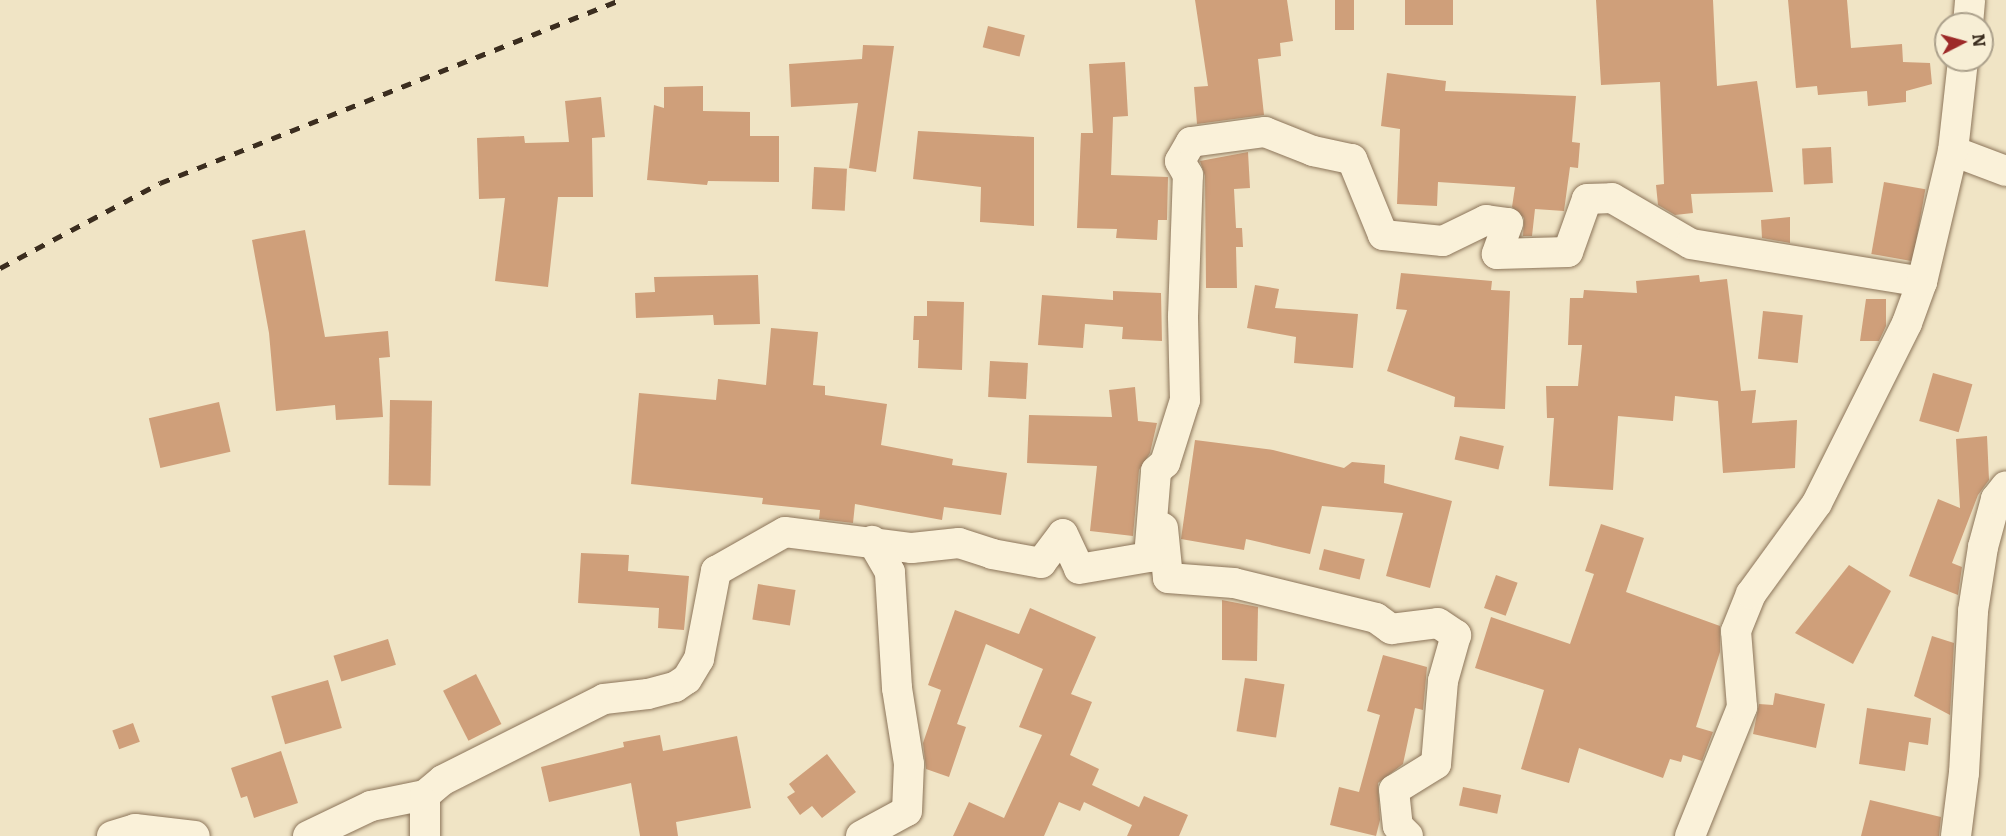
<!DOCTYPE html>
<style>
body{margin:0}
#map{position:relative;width:2006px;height:836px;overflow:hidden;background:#f0e4c5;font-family:Literata,serif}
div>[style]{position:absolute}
.building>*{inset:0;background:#cf9f7a;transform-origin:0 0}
.roads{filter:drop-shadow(0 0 2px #8c755a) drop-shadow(0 0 2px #8c755a)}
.minor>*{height:30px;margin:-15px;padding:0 15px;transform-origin:15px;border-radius:15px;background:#faf1d9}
.rail>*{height:4.5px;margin-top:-2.25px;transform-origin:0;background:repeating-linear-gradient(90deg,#3b2d1f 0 10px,transparent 0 20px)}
span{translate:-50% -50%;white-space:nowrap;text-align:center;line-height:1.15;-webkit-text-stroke:6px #f7eed5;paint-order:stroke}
.north{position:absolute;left:1934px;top:12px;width:60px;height:60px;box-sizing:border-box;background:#f7eed5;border:2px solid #aca18c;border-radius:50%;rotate:84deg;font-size:16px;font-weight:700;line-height:24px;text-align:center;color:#3b2d1f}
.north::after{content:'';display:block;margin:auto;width:21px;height:27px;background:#9d2928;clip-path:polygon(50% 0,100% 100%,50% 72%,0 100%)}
</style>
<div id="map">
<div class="building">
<i style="clip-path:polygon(1195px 0,1287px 0,1293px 41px,1280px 43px,1281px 56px,1258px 59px,1264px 115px,1197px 124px,1194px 87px,1208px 86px)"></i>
<i style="left:1335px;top:0;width:19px;height:30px"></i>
<i style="left:1405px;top:0;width:48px;height:25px"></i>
<i style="clip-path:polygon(1596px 0,1713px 0,1717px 86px,1757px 81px,1773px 192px,1691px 194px,1693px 213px,1675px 215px,1658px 205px,1656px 185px,1664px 184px,1660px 82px,1601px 85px)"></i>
<i style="clip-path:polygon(1788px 0,1847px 0,1851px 48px,1902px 44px,1903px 62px,1930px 63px,1932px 84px,1906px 91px,1906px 102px,1868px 106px,1867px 91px,1818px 95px,1817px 86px,1796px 88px)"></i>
<i style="left:988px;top:26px;width:38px;height:22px;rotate:14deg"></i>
<i style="clip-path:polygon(863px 45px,894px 46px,876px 172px,849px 168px,858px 103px,791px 107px,789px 64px,862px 59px)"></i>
<i style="clip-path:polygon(1125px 62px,1128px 116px,1113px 117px,1111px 175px,1168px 177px,1167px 220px,1158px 220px,1157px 240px,1116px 238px,1117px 229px,1077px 228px,1081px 133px,1093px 133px,1089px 64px)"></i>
<i style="clip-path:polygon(1387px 73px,1446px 81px,1445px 91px,1576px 96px,1572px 142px,1580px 143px,1578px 168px,1570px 167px,1564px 211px,1535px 209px,1532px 236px,1523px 236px,1524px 218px,1512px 207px,1515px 187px,1438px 182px,1437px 206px,1397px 204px,1400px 129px,1381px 126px)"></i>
<i style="clip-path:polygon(703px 86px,703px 111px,750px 112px,750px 136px,779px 136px,779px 182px,708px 181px,707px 185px,647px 180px,654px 105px,664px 108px,664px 87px)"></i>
<i style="clip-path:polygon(601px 97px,605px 137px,592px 138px,593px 197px,558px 197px,548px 287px,495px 281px,505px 198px,479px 199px,477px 138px,524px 136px,525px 143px,569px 142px,565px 101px)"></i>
<i style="clip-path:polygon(918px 131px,1034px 137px,1034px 226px,980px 222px,981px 187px,913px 179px)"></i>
<i style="left:1831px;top:147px;width:36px;height:29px;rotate:87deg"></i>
<i style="clip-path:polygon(1248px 152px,1250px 188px,1234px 189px,1236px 228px,1242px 228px,1243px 247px,1236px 247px,1237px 288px,1206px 288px,1205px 176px,1200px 161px)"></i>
<i style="left:814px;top:167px;width:33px;height:42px;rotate:3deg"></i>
<i style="left:1884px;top:182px;width:42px;height:73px;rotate:10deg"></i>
<i style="clip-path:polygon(1790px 217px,1790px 243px,1762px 238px,1761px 220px)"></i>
<i style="clip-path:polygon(305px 230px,325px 337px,388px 331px,390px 357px,379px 358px,383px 417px,336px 420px,335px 405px,276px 411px,269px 333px,252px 240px)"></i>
<i style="clip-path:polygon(1401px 273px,1492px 281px,1491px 290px,1510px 291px,1505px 409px,1454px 407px,1455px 397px,1387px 371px,1407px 310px,1396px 309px)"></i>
<i style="clip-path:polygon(758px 275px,760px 324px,714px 325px,713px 315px,636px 318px,635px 293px,655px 292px,654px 277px)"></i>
<i style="clip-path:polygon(1699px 275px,1700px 282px,1727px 279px,1741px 391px,1756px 390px,1752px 423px,1797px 420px,1795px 468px,1723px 473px,1718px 401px,1675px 396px,1673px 421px,1618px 416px,1613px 490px,1549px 486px,1554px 418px,1547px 418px,1546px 386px,1578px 386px,1582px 345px,1568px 345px,1570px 298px,1583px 298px,1584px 290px,1637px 293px,1636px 281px)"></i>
<i style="clip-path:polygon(1255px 285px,1279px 289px,1275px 308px,1358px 314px,1353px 368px,1294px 363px,1296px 337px,1247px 328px)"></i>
<i style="clip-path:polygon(1113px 291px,1161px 293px,1162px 341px,1122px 339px,1123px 327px,1085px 324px,1083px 348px,1038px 345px,1042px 295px,1113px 300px)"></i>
<i style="clip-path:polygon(1866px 299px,1886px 299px,1886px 326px,1879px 341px,1860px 341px)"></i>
<i style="clip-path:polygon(927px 301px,964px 302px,962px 370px,918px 368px,919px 340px,913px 340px,914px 316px,927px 316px)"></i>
<i style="left:1763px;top:311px;width:40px;height:48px;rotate:6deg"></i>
<i style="clip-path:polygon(771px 328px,818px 332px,813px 385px,825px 386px,825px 395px,887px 404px,881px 445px,953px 459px,952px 465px,1007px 473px,1001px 515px,944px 507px,942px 520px,855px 504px,853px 523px,819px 519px,820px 510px,762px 504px,763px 498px,631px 484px,639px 393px,716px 400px,718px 379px,766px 385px)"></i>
<i style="left:990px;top:361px;width:38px;height:36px;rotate:3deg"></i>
<i style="left:1933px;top:373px;width:41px;height:50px;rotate:16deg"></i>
<i style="clip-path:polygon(1135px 387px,1138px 421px,1157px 423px,1150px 453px,1139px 470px,1133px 536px,1090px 531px,1097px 466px,1027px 463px,1029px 415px,1112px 417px,1109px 390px)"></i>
<i style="left:390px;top:400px;width:42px;height:85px;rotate:1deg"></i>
<i style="left:219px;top:402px;width:51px;height:72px;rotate:77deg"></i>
<i style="left:1460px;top:436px;width:45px;height:24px;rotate:13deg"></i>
<i style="clip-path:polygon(1987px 436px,1989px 480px,1978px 495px,1952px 563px,1962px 567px,1958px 595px,1909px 576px,1938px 499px,1960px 508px,1956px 439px)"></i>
<i style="clip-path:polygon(1195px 440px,1273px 450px,1344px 468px,1352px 462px,1385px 465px,1384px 483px,1452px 501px,1430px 588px,1386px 576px,1403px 513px,1322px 506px,1310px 554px,1246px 539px,1244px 550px,1181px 539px)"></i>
<i style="clip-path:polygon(1601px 524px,1644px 538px,1626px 592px,1720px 626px,1720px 652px,1696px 727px,1713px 732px,1702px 761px,1683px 755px,1681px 762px,1670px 759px,1663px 778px,1579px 748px,1569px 783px,1521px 769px,1544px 690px,1475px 668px,1491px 617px,1570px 644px,1594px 574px,1585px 571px)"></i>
<i style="left:1324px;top:549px;width:42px;height:21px;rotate:14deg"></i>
<i style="clip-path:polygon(581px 553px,629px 555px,628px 571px,689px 576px,684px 630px,658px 628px,659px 608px,578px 603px)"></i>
<i style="clip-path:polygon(1849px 565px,1891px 591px,1853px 664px,1795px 633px)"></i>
<i style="left:1496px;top:575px;width:23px;height:35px;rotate:20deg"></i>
<i style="left:758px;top:584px;width:38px;height:36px;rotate:9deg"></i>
<i style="clip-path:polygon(1222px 600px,1258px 607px,1257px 661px,1222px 660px)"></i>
<i style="clip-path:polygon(1030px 608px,1096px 637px,1071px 694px,1092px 702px,1070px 755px,1099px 769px,1092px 785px,1139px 807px,1144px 796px,1188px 815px,1179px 836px,1127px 836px,1132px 825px,1084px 802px,1080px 811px,1059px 802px,1044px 836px,953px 836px,969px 802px,1004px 818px,1042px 735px,1019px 727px,1043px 669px,986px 644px,957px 724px,966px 727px,949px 777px,926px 769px,923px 743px,941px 690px,928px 685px,955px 610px,1019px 634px)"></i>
<i style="clip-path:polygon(1932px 636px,1954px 643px,1950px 715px,1914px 696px)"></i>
<i style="left:388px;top:639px;width:27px;height:57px;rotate:73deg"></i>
<i style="clip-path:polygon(1383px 655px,1427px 667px,1423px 710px,1415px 708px,1403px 764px,1378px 783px,1380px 820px,1376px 836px,1330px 825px,1339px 787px,1359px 792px,1380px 715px,1367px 711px)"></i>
<i style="left:476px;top:674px;width:56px;height:37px;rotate:63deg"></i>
<i style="left:1245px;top:678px;width:40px;height:54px;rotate:9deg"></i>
<i style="left:328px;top:680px;width:50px;height:59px;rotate:74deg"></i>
<i style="clip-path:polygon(1775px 693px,1825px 704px,1816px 748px,1753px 734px,1759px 704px,1773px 705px)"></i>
<i style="clip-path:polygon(1867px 708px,1931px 718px,1928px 745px,1909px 742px,1905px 771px,1859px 764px)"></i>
<i style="left:133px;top:723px;width:20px;height:22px;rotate:70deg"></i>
<i style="clip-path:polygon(660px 735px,663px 751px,737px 736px,751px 808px,676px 822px,678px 836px,640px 836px,631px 783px,549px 802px,541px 767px,624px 747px,623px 742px)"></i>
<i style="clip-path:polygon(281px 751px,298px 803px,254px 818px,247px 796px,241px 798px,231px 768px)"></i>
<i style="clip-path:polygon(827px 754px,856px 792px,822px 818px,812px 806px,800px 815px,787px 797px,795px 792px,789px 784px)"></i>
<i style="left:1463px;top:787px;width:39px;height:19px;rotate:12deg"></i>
<i style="clip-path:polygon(1870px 800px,1941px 817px,1939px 836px,1861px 836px)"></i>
</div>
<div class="roads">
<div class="minor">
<i style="left:1968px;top:24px;width:24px;rotate:-85deg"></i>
<i style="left:1953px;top:151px;width:57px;rotate:20.7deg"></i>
<i style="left:1163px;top:528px;width:50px;rotate:84.3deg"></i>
<i style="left:1168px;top:578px;width:66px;rotate:4.3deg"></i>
<i style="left:1234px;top:583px;width:146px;rotate:13.8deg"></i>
<i style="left:1376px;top:618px;width:19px;rotate:36deg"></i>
<i style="left:1391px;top:629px;width:47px;rotate:-7.3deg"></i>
<i style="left:1438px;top:623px;width:22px;rotate:34deg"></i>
<i style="left:1456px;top:635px;width:48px;rotate:105.8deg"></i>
<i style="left:1443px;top:681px;width:83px;rotate:94.8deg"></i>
<i style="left:1436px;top:764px;width:49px;rotate:148.2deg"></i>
<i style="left:1394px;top:790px;width:36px;rotate:84deg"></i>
<i style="left:1398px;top:826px;width:14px;rotate:45deg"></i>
<i style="left:112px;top:836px;width:24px;rotate:-17deg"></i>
<i style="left:135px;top:829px;width:60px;rotate:6.7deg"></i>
<i style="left:308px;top:836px;width:70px;rotate:-25.5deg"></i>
<i style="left:371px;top:806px;width:55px;rotate:-11.5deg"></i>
<i style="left:425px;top:836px;width:41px;rotate:-90deg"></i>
<i style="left:425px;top:795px;width:23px;rotate:-40deg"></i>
<i style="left:443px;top:780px;width:180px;rotate:-26.7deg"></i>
<i style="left:604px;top:699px;width:44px;rotate:-6.5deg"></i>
<i style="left:648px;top:694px;width:28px;rotate:-15deg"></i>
<i style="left:675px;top:687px;width:14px;rotate:-34deg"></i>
<i style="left:687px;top:679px;width:23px;rotate:-59deg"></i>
<i style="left:699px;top:659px;width:90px;rotate:-79.1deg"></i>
<i style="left:716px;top:571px;width:79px;rotate:-29.5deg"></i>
<i style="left:785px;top:532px;width:128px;rotate:7.2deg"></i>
<i style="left:912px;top:548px;width:47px;rotate:-6.1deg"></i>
<i style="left:959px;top:543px;width:35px;rotate:18deg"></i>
<i style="left:992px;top:554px;width:50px;rotate:10.4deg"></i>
<i style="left:1041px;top:563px;width:36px;rotate:-53deg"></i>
<i style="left:1063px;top:534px;width:38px;rotate:65deg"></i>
<i style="left:1079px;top:569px;width:71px;rotate:-9.7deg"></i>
<i style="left:1149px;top:557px;width:86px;rotate:-85.3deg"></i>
<i style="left:1156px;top:471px;width:12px;rotate:-42deg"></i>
<i style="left:1165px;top:463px;width:66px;rotate:-72.4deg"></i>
<i style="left:1185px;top:400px;width:84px;rotate:-91.4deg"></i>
<i style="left:1183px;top:316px;width:141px;rotate:-88deg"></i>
<i style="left:1188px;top:175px;width:16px;rotate:-120deg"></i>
<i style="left:1180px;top:161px;width:22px;rotate:-60deg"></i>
<i style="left:1191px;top:142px;width:75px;rotate:-7.7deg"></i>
<i style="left:1265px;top:132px;width:52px;rotate:21.6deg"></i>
<i style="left:1313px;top:151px;width:40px;rotate:12deg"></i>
<i style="left:1352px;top:159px;width:82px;rotate:67.8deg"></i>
<i style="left:1383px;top:235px;width:60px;rotate:5.7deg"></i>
<i style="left:1443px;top:241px;width:48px;rotate:-26deg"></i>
<i style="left:1486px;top:220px;width:22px;rotate:8deg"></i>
<i style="left:1508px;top:223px;width:33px;rotate:110deg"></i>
<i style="left:1497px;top:254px;width:71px;rotate:-1.6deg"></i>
<i style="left:1568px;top:252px;width:56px;rotate:-70.3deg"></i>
<i style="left:1587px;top:199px;width:25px;rotate:-2deg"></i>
<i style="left:1612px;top:198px;width:91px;rotate:30.2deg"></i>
<i style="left:1691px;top:244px;width:234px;rotate:9.3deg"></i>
<i style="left:861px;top:836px;width:52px;rotate:-28.5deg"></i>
<i style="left:907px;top:811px;width:47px;rotate:-87.6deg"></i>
<i style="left:909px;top:764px;width:77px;rotate:-99deg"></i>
<i style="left:897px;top:688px;width:116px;rotate:-93.5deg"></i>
<i style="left:890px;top:572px;width:36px;rotate:-120deg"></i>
<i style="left:1690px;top:836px;width:139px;rotate:-68deg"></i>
<i style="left:1742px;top:707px;width:76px;rotate:-94.5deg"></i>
<i style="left:1736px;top:631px;width:40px;rotate:-68deg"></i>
<i style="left:1751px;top:594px;width:112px;rotate:-54deg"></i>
<i style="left:1817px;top:503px;width:201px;rotate:-63.4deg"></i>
<i style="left:1907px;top:323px;width:44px;rotate:-69.9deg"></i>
<i style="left:1922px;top:282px;width:135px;rotate:-76.7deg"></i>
<i style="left:1953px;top:151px;width:92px;rotate:-83.7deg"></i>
<i style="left:1956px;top:836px;width:64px;rotate:-82.8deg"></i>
<i style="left:1964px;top:773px;width:162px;rotate:-86.8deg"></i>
<i style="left:1973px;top:611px;width:65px;rotate:-81.1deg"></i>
<i style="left:1983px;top:547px;width:50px;rotate:-74.8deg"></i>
<i style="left:1996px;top:499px;width:16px;rotate:-52deg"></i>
</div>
</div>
<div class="rail">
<i style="left:0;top:268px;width:181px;rotate:-28deg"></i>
<i style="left:160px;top:183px;width:494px;rotate:-21.7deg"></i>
</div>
<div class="north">N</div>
</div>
